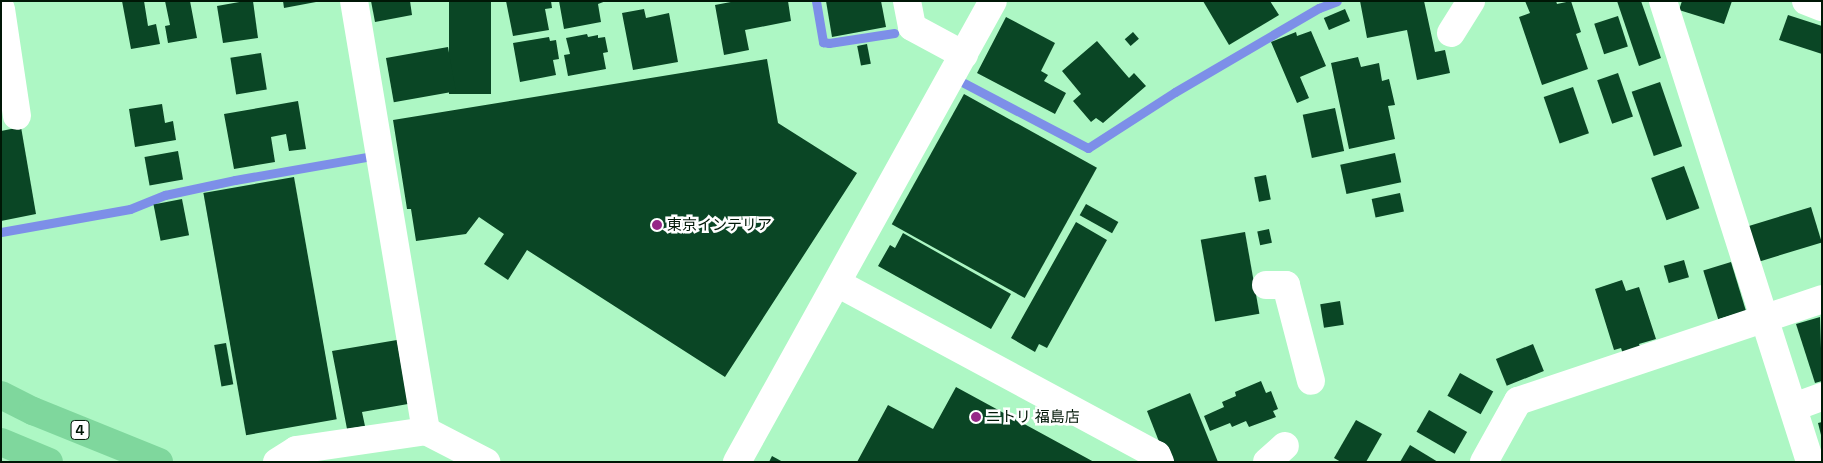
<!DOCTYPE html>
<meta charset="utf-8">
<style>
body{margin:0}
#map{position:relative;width:1823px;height:463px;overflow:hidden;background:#adf7c4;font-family:"Space Grotesk","Noto Sans JP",sans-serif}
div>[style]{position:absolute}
.stream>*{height:9px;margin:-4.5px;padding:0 4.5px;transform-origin:4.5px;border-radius:4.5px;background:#7d8fe8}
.building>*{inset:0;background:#0a4625;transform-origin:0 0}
.minor>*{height:28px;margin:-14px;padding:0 14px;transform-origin:14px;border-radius:14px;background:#fff}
.highway>*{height:28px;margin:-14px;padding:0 14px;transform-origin:14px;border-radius:14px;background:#7fd79d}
.dots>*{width:14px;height:14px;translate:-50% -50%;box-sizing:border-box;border:2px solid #fff;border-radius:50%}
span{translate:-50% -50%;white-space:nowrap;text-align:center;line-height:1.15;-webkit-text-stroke:5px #fff;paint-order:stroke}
.shield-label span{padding:1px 4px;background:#fff;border:1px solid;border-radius:4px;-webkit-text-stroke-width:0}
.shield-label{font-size:14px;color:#001706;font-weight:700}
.poi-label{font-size:15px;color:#001706}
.left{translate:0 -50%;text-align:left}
.frame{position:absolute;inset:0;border:2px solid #001706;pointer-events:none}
</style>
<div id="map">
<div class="stream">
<i style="left:816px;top:1px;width:42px;rotate:80.3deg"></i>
<i style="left:823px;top:42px;width:6px;rotate:9deg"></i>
<i style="left:829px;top:43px;width:66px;rotate:-8.7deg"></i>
<i style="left:964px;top:83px;width:140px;rotate:27.7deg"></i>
<i style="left:1088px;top:148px;width:103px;rotate:-32.8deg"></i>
<i style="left:1175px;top:92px;width:167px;rotate:-30.3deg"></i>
<i style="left:1319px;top:8px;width:19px;rotate:-21deg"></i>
<i style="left:1px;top:232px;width:131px;rotate:-10.1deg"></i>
<i style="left:130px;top:209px;width:38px;rotate:-22deg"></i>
<i style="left:165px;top:195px;width:72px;rotate:-12.1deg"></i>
<i style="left:235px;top:180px;width:140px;rotate:-9.9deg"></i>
</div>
<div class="building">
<i style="clip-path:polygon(122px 1px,144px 1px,148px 26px,156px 24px,160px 44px,131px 49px)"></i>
<i style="clip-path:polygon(165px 1px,190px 1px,197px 38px,168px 43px,165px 26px,170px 25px)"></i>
<i style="clip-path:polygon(245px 1px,253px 1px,258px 38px,223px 43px,217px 6px)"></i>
<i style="clip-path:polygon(283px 1px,316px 1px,316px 2px,284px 8px)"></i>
<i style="clip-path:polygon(371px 1px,410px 1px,412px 15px,375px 22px)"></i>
<i style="left:449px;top:1px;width:42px;height:93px"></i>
<i style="clip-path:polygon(506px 1px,551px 1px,552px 8px,545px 9px,549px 30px,513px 36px)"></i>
<i style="clip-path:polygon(559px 1px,606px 1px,598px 4px,601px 22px,564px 29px)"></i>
<i style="clip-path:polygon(736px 1px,788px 1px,791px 21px,745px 30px,749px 50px,724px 55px,715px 5px)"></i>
<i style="clip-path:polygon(826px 1px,881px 1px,886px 27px,832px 37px)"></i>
<i style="clip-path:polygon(1203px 1px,1270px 1px,1279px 15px,1229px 45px)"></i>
<i style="clip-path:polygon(1360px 1px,1424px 1px,1435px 52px,1445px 50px,1450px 73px,1417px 80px,1407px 30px,1367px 38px)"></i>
<i style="clip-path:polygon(1525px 1px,1556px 1px,1557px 4px,1571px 1px,1581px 32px,1576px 34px,1588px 69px,1542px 85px,1519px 17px,1530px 13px)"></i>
<i style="clip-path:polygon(1617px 1px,1641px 1px,1661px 58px,1639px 66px)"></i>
<i style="clip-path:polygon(1682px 1px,1732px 1px,1724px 24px,1679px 10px)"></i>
<i style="clip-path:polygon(644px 9px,646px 18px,669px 13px,678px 62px,633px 70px,622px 13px)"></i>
<i style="left:1345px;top:9px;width:13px;height:23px;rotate:67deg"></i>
<i style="clip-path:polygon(1788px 15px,1822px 26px,1822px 54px,1779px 40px)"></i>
<i style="left:1618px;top:16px;width:32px;height:25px;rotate:72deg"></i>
<i style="clip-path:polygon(1006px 17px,1055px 43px,1041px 71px,1048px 75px,1044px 81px,1066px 93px,1055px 114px,977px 73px)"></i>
<i style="clip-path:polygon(1311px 31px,1326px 66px,1300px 77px,1309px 98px,1297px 103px,1271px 42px,1296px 32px,1297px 36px)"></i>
<i style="left:1133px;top:32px;width:9px;height:11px;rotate:49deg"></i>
<i style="clip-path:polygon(587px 34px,588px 37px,598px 35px,598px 38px,605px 37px,608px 52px,603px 53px,606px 69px,568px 76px,564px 55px,570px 54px,566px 38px)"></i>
<i style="clip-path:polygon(549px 37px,550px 41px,556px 40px,559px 59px,553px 60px,556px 75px,520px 82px,513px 43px)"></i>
<i style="clip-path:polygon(1097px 41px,1129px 78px,1134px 73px,1146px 86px,1103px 123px,1096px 118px,1091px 122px,1073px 101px,1081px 94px,1062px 71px)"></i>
<i style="left:867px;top:44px;width:20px;height:10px;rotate:79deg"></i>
<i style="left:448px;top:47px;width:45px;height:63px;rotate:80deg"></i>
<i style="left:261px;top:53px;width:37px;height:31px;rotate:81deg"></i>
<i style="clip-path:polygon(1358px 57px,1361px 67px,1379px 63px,1382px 81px,1389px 79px,1395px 105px,1388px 106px,1395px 139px,1349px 149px,1331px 63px)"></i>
<i style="clip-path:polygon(767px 59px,778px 123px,857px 173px,725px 377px,527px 250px,508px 280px,484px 264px,504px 234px,479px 217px,466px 234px,416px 241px,411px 209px,407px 209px,393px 120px)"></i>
<i style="left:1618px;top:73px;width:46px;height:22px;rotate:71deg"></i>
<i style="left:1660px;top:82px;width:68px;height:30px;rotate:71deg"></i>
<i style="left:1573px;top:87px;width:49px;height:31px;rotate:71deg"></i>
<i style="left:964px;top:94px;width:152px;height:149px;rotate:29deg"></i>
<i style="clip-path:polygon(298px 101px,306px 149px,289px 151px,286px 134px,271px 137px,275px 162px,234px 169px,224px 114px)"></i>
<i style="clip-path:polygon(162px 104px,165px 123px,173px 121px,176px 140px,135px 147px,129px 109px)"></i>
<i style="left:1335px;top:108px;width:44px;height:33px;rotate:78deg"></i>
<i style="clip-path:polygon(21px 127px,36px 214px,1px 221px,1px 131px)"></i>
<i style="left:178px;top:151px;width:29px;height:34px;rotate:80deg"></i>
<i style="left:1395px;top:153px;width:30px;height:56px;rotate:78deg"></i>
<i style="left:1684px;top:166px;width:45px;height:35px;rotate:70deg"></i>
<i style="left:1266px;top:175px;width:25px;height:12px;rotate:79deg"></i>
<i style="left:294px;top:177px;width:246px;height:92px;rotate:80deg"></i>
<i style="left:1400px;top:193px;width:19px;height:29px;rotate:78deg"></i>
<i style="left:182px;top:199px;width:37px;height:29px;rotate:79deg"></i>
<i style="left:1086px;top:204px;width:37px;height:13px;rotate:29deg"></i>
<i style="left:1811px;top:207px;width:37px;height:65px;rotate:73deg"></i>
<i style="clip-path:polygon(1076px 222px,1107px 240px,1047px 348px,1039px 344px,1035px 352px,1011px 338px)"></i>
<i style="left:1269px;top:229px;width:14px;height:12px;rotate:78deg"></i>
<i style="left:1245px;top:232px;width:83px;height:45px;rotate:80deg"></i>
<i style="clip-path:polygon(903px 233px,1011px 294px,991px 329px,878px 266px,890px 245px,895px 248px)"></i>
<i style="left:1684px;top:260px;width:18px;height:21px;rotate:74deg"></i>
<i style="left:1731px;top:262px;width:51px;height:29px;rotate:73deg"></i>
<i style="clip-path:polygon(1622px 280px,1626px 291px,1639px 287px,1656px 339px,1639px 344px,1641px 349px,1623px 354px,1621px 348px,1614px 350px,1595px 289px)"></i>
<i style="left:1340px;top:301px;width:24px;height:20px;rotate:81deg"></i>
<i style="clip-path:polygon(1820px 317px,1822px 381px,1815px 383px,1796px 324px)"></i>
<i style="clip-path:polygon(397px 340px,408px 404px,362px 412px,365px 426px,347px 429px,332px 351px)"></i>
<i style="left:226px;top:343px;width:42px;height:12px;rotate:80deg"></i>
<i style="left:1533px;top:344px;width:29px;height:40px;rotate:68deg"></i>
<i style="left:1460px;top:373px;width:38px;height:26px;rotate:29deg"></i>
<i style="clip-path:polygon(1261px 381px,1266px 393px,1271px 391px,1278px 409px,1273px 411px,1276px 417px,1249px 427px,1246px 421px,1232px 427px,1230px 423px,1210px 431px,1204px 416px,1224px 407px,1222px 402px,1236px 396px,1235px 392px)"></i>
<i style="clip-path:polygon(956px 387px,1094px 462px,857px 462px,888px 405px,933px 429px)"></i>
<i style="clip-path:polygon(1190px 393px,1218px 462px,1167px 462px,1147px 411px)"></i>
<i style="left:1429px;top:410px;width:44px;height:25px;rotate:30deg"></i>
<i style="clip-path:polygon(1356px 420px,1382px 434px,1366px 462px,1341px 462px,1334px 458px)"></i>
<i style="clip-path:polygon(1822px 422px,1822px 435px,1821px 435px,1818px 423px)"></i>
<i style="clip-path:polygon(1410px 445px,1438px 462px,1400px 462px)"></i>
<i style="clip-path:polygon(772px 456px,783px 462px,769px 462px)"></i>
</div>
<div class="minor">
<i style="left:907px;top:1px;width:26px;rotate:79deg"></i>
<i style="left:912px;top:27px;width:59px;rotate:28.3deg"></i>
<i style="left:1663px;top:1px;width:484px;rotate:72.3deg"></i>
<i style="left:1806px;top:1px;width:17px;rotate:21deg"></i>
<i style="left:1px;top:9px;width:108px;rotate:81.5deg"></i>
<i style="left:1451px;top:33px;width:38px;rotate:-58deg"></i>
<i style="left:837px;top:283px;width:363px;rotate:28.3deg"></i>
<i style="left:1157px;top:455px;width:8px;rotate:67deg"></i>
<i style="left:1266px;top:285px;width:20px"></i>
<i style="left:1286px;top:285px;width:99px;rotate:75.4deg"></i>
<i style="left:1794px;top:407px;width:30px;rotate:-20deg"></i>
<i style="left:426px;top:431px;width:68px;rotate:27.3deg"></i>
<i style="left:277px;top:462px;width:22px;rotate:-32deg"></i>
<i style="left:296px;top:450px;width:131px;rotate:-8.3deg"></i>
<i style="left:426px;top:431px;width:436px;rotate:-99.5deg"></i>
<i style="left:737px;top:462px;width:527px;rotate:-60.96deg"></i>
<i style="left:1267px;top:462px;width:24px;rotate:-42deg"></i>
<i style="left:1484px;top:462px;width:70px;rotate:-60.9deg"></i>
<i style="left:1518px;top:401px;width:321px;rotate:-18.5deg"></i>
</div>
<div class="highway">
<i style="left:1px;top:395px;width:36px;rotate:27deg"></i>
<i style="left:33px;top:411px;width:136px;rotate:22deg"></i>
<i style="left:1px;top:442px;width:52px;rotate:22.6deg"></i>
</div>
<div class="dots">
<i style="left:657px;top:225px;background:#952687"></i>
<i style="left:976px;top:417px;background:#952687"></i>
</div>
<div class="shield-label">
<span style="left:80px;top:430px">4</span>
</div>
<div class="poi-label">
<span class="left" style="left:667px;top:225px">東京インテリア</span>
<span class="left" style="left:986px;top:417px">ニトリ 福島店</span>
</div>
<div class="frame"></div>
</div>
